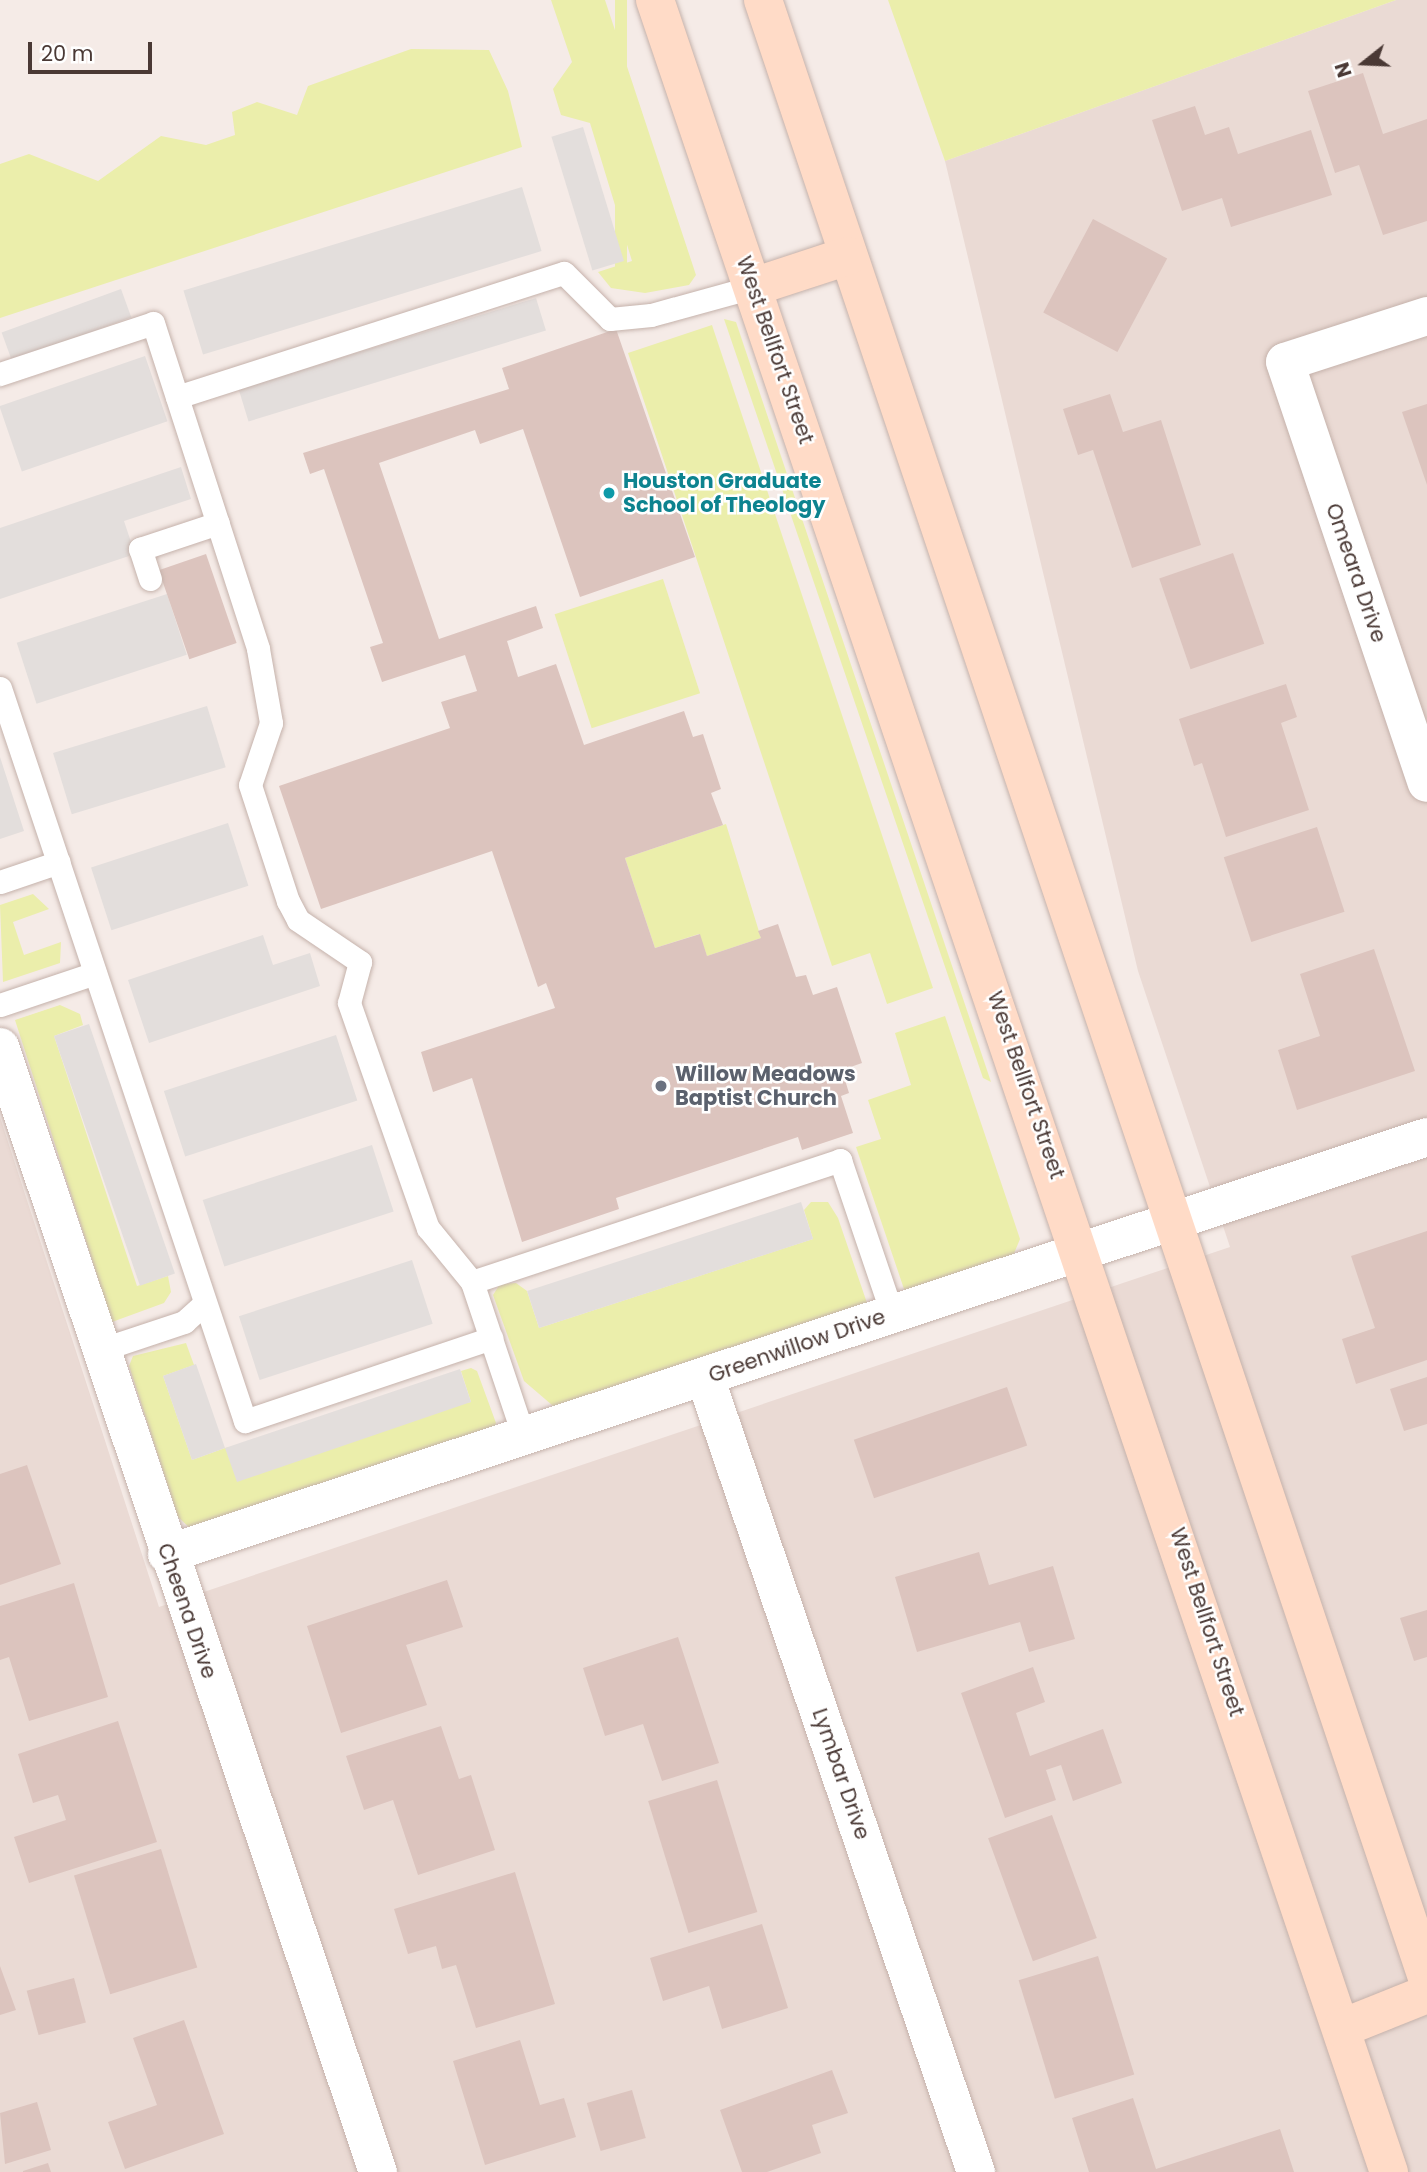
<!DOCTYPE html>
<style>
body{margin:0}
#map{position:relative;width:1427px;height:2172px;overflow:hidden;background:#f5ebe7;font-family:Poppins,sans-serif}
div>[style]{position:absolute}
.residential>*{inset:0;background:#eadad4}
.green>*{inset:0;background:#ebeeab;transform-origin:0 0}
.parking>*{inset:0;background:#e3dedc;transform-origin:0 0}
.building>*{inset:0;background:#dcc4be;transform-origin:0 0}
.roads{filter:drop-shadow(0 0 2px #c5b2ab) drop-shadow(0 0 2px #c5b2ab)}
.lane>*{height:23px;margin:-11.5px;padding:0 11.5px;transform-origin:11.5px;border-radius:11.5px;background:#fff}
.street>*{height:38px;margin:-19px;padding:0 19px;transform-origin:19px;border-radius:19px;background:#fff}
.secondary>*{height:38px;margin:-19px;padding:0 19px;transform-origin:19px;border-radius:19px;background:#ffdbc7}
.dots>*{width:19px;height:19px;translate:-50% -50%;box-sizing:border-box;border:4px solid #fff;border-radius:50%}
span{translate:-50% -50%;white-space:nowrap;text-align:center;line-height:1.15;-webkit-text-stroke:5px #fff;paint-order:stroke}
.street-label{font-size:21px;color:#4a3935}
.culture-label{font-size:21px;color:#0d838f;font-weight:700}
.left{translate:0 -50%;text-align:left}
.worship-label{font-size:21px;color:#5b616d;font-weight:700}
.north{position:absolute;left:1329px;top:28px;width:70px;height:70px;-webkit-text-stroke:5px #fff;paint-order:stroke;rotate:252deg;font-size:19px;font-weight:700;line-height:28px;text-align:center;color:#4a3935}
.north::after{content:'';display:block;margin:auto;width:24px;height:32px;background:#4a3935;clip-path:polygon(50% 0,100% 100%,50% 72%,0 100%)}
.scale{position:absolute;left:28px;top:42px;width:124px;height:32px;box-sizing:border-box;border:4px solid #4a3935;border-top:0;padding-left:9px;font-size:21px;line-height:24px;white-space:nowrap;color:#4a3935;-webkit-text-stroke:5px #fff;paint-order:stroke}
</style>
<div id="map">
<div class="residential">
<i style="clip-path:polygon(1396px 0,1427px 0,1427px 2172px,0 2172px,0 1117px,159px 1607px,1230px 1247px,1138px 971px,945px 161px)"></i>
</div>
<div class="green">
<i style="clip-path:polygon(551px 0,605px 0,696px 275px,689px 285px,645px 293px,611px 288px,598px 272px,632px 261px,590px 123px,561px 115px,553px 89px,572px 62px)"></i>
<i style="left:615px;top:0;width:12px;height:288px"></i>
<i style="clip-path:polygon(888px 0,1396px 0,945px 161px)"></i>
<i style="clip-path:polygon(411px 49px,489px 50px,508px 91px,522px 147px,0 318px,0 164px,29px 154px,98px 181px,161px 136px,206px 145px,235px 135px,232px 112px,257px 102px,297px 115px,308px 86px)"></i>
<i style="clip-path:polygon(724px 319px,736px 322px,991px 1082px,983px 1078px)"></i>
<i style="clip-path:polygon(712px 325px,933px 988px,887px 1004px,870px 953px,832px 966px,628px 353px)"></i>
<i style="left:663px;top:579px;width:120px;height:114px;rotate:72deg"></i>
<i style="clip-path:polygon(726px 824px,761px 938px,707px 956px,699px 934px,655px 948px,625px 858px)"></i>
<i style="clip-path:polygon(33px 894px,49px 909px,13px 922px,24px 955px,61px 942px,60px 963px,3px 982px,0 905px)"></i>
<i style="clip-path:polygon(60px 1005px,80px 1014px,83px 1025px,54px 1036px,137px 1286px,168px 1276px,171px 1292px,164px 1303px,112px 1322px,15px 1020px)"></i>
<i style="clip-path:polygon(945px 1016px,1020px 1239px,1013px 1256px,905px 1292px,856px 1147px,881px 1139px,868px 1100px,911px 1085px,895px 1033px)"></i>
<i style="clip-path:polygon(811px 1202px,828px 1202px,838px 1218px,867px 1303px,559px 1411px,524px 1381px,493px 1295px,500px 1284px,516px 1283px,527px 1291px,539px 1328px,813px 1239px,804px 1210px)"></i>
<i style="clip-path:polygon(186px 1343px,194px 1365px,163px 1376px,192px 1460px,225px 1448px,471px 1402px,461px 1371px,471px 1368px,477px 1371px,496px 1423px,492px 1435px,192px 1530px,178px 1517px,129px 1366px,133px 1356px)"></i>
</div>
<div class="parking">
<i style="left:583px;top:127px;width:140px;height:33px;rotate:73deg"></i>
<i style="left:522px;top:187px;width:67px;height:354px;rotate:73deg"></i>
<i style="left:121px;top:289px;width:30px;height:127px;rotate:70deg"></i>
<i style="left:536px;top:298px;width:34px;height:311px;rotate:73deg"></i>
<i style="left:145px;top:356px;width:69px;height:154px;rotate:71deg"></i>
<i style="clip-path:polygon(181px 467px,191px 499px,124px 521px,135px 554px,0 599px,0 528px)"></i>
<i style="left:167px;top:594px;width:64px;height:158px;rotate:72deg"></i>
<i style="left:207px;top:706px;width:64px;height:161px;rotate:73deg"></i>
<i style="clip-path:polygon(0 757px,24px 831px,0 839px)"></i>
<i style="left:228px;top:823px;width:66px;height:144px;rotate:72deg"></i>
<i style="clip-path:polygon(263px 935px,273px 965px,310px 953px,320px 986px,149px 1043px,128px 980px)"></i>
<i style="left:89px;top:1024px;width:264px;height:37px;rotate:71deg"></i>
<i style="left:336px;top:1035px;width:69px;height:181px;rotate:72deg"></i>
<i style="left:372px;top:1145px;width:70px;height:178px;rotate:72deg"></i>
<i style="left:801px;top:1202px;width:39px;height:288px;rotate:72deg"></i>
<i style="left:412px;top:1260px;width:67px;height:182px;rotate:72deg"></i>
<i style="clip-path:polygon(196px 1364px,225px 1448px,460px 1369px,471px 1402px,237px 1482px,225px 1448px,192px 1460px,163px 1376px)"></i>
</div>
<div class="building">
<i style="clip-path:polygon(1363px 73px,1383px 134px,1427px 119px,1427px 221px,1383px 235px,1359px 165px,1335px 173px,1308px 91px)"></i>
<i style="clip-path:polygon(1195px 106px,1205px 135px,1229px 127px,1238px 154px,1311px 130px,1332px 195px,1231px 227px,1222px 198px,1182px 211px,1152px 120px)"></i>
<i style="left:1093px;top:219px;width:84px;height:106px;rotate:28deg"></i>
<i style="clip-path:polygon(616px 329px,695px 557px,580px 597px,523px 429px,480px 444px,475px 430px,379px 463px,439px 639px,536px 606px,543px 628px,507px 641px,518px 677px,556px 664px,584px 745px,684px 711px,693px 737px,703px 734px,721px 789px,711px 793px,723px 825px,625px 858px,655px 948px,700px 934px,707px 956px,761px 938px,758px 931px,778px 924px,796px 977px,806px 975px,813px 995px,837px 987px,862px 1063px,842px 1070px,849px 1093px,841px 1096px,853px 1133px,802px 1150px,798px 1137px,616px 1198px,619px 1209px,522px 1242px,472px 1078px,433px 1092px,421px 1052px,555px 1008px,546px 983px,538px 987px,492px 851px,321px 909px,279px 786px,450px 728px,441px 702px,477px 691px,465px 655px,382px 682px,370px 647px,383px 643px,324px 469px,310px 474px,303px 453px,509px 389px,502px 368px)"></i>
<i style="clip-path:polygon(1110px 394px,1123px 432px,1161px 420px,1201px 545px,1132px 568px,1093px 450px,1078px 455px,1063px 409px)"></i>
<i style="clip-path:polygon(1427px 404px,1427px 485px,1402px 412px)"></i>
<i style="left:1233px;top:553px;width:96px;height:78px;rotate:71deg"></i>
<i style="left:206px;top:554px;width:94px;height:50px;rotate:71deg"></i>
<i style="clip-path:polygon(1286px 684px,1297px 717px,1281px 723px,1309px 810px,1226px 837px,1202px 763px,1194px 766px,1179px 719px)"></i>
<i style="left:1317px;top:827px;width:89px;height:98px;rotate:72deg"></i>
<i style="clip-path:polygon(1374px 949px,1415px 1071px,1297px 1110px,1278px 1050px,1320px 1036px,1300px 974px)"></i>
<i style="clip-path:polygon(1427px 1231px,1427px 1360px,1356px 1384px,1342px 1339px,1375px 1328px,1351px 1256px)"></i>
<i style="clip-path:polygon(1427px 1377px,1427px 1424px,1404px 1431px,1390px 1389px)"></i>
<i style="left:1007px;top:1387px;width:62px;height:162px;rotate:71deg"></i>
<i style="clip-path:polygon(27px 1465px,61px 1564px,0 1585px,0 1474px)"></i>
<i style="clip-path:polygon(979px 1552px,989px 1585px,1053px 1566px,1075px 1639px,1029px 1652px,1020px 1622px,917px 1652px,895px 1577px)"></i>
<i style="clip-path:polygon(447px 1580px,463px 1627px,406px 1645px,427px 1705px,341px 1733px,307px 1626px)"></i>
<i style="clip-path:polygon(74px 1583px,108px 1697px,29px 1721px,9px 1657px,0 1660px,0 1606px)"></i>
<i style="clip-path:polygon(1427px 1610px,1427px 1657px,1414px 1661px,1400px 1618px)"></i>
<i style="clip-path:polygon(678px 1637px,719px 1763px,662px 1781px,643px 1724px,605px 1736px,583px 1668px)"></i>
<i style="clip-path:polygon(1033px 1667px,1045px 1702px,1016px 1713px,1030px 1756px,1103px 1729px,1122px 1783px,1073px 1801px,1061px 1765px,1046px 1770px,1056px 1800px,1005px 1818px,961px 1693px)"></i>
<i style="clip-path:polygon(118px 1721px,157px 1842px,29px 1883px,14px 1837px,66px 1820px,58px 1795px,33px 1803px,18px 1754px)"></i>
<i style="clip-path:polygon(441px 1726px,459px 1779px,471px 1775px,495px 1850px,418px 1875px,393px 1800px,364px 1810px,346px 1756px)"></i>
<i style="left:717px;top:1780px;width:138px;height:72px;rotate:73deg"></i>
<i style="left:1052px;top:1815px;width:131px;height:68px;rotate:70deg"></i>
<i style="left:161px;top:1849px;width:124px;height:91px;rotate:73deg"></i>
<i style="clip-path:polygon(515px 1872px,555px 2004px,476px 2028px,456px 1965px,442px 1969px,436px 1946px,408px 1954px,394px 1909px)"></i>
<i style="clip-path:polygon(762px 1924px,788px 2008px,722px 2029px,709px 1986px,663px 2001px,650px 1958px)"></i>
<i style="left:1098px;top:1956px;width:124px;height:83px;rotate:73deg"></i>
<i style="clip-path:polygon(0 1966px,16px 2010px,0 2015px)"></i>
<i style="left:74px;top:1978px;width:46px;height:49px;rotate:75deg"></i>
<i style="clip-path:polygon(184px 2020px,224px 2134px,125px 2169px,108px 2122px,157px 2105px,133px 2038px)"></i>
<i style="clip-path:polygon(520px 2040px,540px 2105px,564px 2098px,576px 2137px,485px 2165px,453px 2061px)"></i>
<i style="clip-path:polygon(832px 2070px,848px 2113px,812px 2125px,821px 2153px,767px 2172px,742px 2172px,720px 2110px)"></i>
<i style="left:632px;top:2090px;width:50px;height:47px;rotate:74deg"></i>
<i style="clip-path:polygon(1133px 2098px,1156px 2169px,1280px 2129px,1294px 2172px,1089px 2172px,1072px 2118px)"></i>
<i style="clip-path:polygon(37px 2102px,51px 2150px,5px 2164px,0 2113px)"></i>
<i style="clip-path:polygon(48px 2163px,51px 2172px,23px 2172px,23px 2171px)"></i>
</div>
<div class="roads">
<div class="lane">
<i style="left:0;top:374px;width:161px;rotate:-18.4deg"></i>
<i style="left:153px;top:323px;width:342px;rotate:72.1deg"></i>
<i style="left:258px;top:649px;width:75px;rotate:80deg"></i>
<i style="left:271px;top:723px;width:65px;rotate:108.7deg"></i>
<i style="left:250px;top:785px;width:122px;rotate:71.9deg"></i>
<i style="left:288px;top:901px;width:21px;rotate:62deg"></i>
<i style="left:298px;top:920px;width:75px;rotate:34.1deg"></i>
<i style="left:360px;top:962px;width:42px;rotate:105deg"></i>
<i style="left:349px;top:1003px;width:238px;rotate:70.7deg"></i>
<i style="left:428px;top:1228px;width:70px;rotate:50.8deg"></i>
<i style="left:472px;top:1282px;width:163px;rotate:71.5deg"></i>
<i style="left:177px;top:397px;width:406px;rotate:-17.8deg"></i>
<i style="left:564px;top:273px;width:65px;rotate:45deg"></i>
<i style="left:610px;top:319px;width:41px;rotate:-5.6deg"></i>
<i style="left:651px;top:315px;width:106px;rotate:-15.4deg"></i>
<i style="left:150px;top:579px;width:32px;rotate:-108deg"></i>
<i style="left:140px;top:549px;width:82px;rotate:-18.4deg"></i>
<i style="left:0;top:688px;width:773px;rotate:71.52deg"></i>
<i style="left:245px;top:1421px;width:260px;rotate:-18.6deg"></i>
<i style="left:0;top:882px;width:62px;rotate:-18.7deg"></i>
<i style="left:0;top:1005px;width:100px;rotate:-18.6deg"></i>
<i style="left:472px;top:1282px;width:388px;rotate:-18.3deg"></i>
<i style="left:840px;top:1160px;width:163px;rotate:71.3deg"></i>
<i style="left:100px;top:1350px;width:89px;rotate:-18.4deg"></i>
<i style="left:184px;top:1322px;width:28px;rotate:-42deg"></i>
</div>
<div class="street">
<i style="left:1427px;top:316px;width:149px;rotate:162.1deg"></i>
<i style="left:1285px;top:362px;width:444px;rotate:71.4deg"></i>
<i style="left:0;top:1047px;width:1187px;rotate:71.43deg"></i>
<i style="left:705px;top:1377px;width:840px;rotate:71.18deg"></i>
<i style="left:167px;top:1554px;width:1327px;rotate:-18.31deg"></i>
</div>
<div class="secondary">
<i style="left:655px;top:0;width:2293px;rotate:71.33deg"></i>
<i style="left:763px;top:0;width:2086px;rotate:71.44deg"></i>
<i style="left:753px;top:287px;width:100px;rotate:-18.1deg"></i>
<i style="left:1342px;top:2028px;width:92px;rotate:-21.8deg"></i>
</div>
</div>
<div class="dots">
<i style="left:609px;top:493px;background:#0f9aa8"></i>
<i style="left:661px;top:1086px;background:#6b7280"></i>
</div>
<div class="street-label">
<span style="left:775px;top:350px;rotate:71deg">West Bellfort Street</span>
<span style="left:1356px;top:573px;rotate:71deg">Omeara Drive</span>
<span style="left:1026px;top:1085px;rotate:71deg">West Bellfort Street</span>
<span style="left:797px;top:1346px;rotate:-19deg">Greenwillow Drive</span>
<span style="left:187px;top:1611px;rotate:71deg">Cheena Drive</span>
<span style="left:1207px;top:1622px;rotate:72deg">West Bellfort Street</span>
<span style="left:841px;top:1774px;rotate:71deg">Lymbar Drive</span>
</div>
<div class="culture-label">
<span class="left" style="left:623px;top:493px">Houston Graduate<br>School of Theology</span>
</div>
<div class="worship-label">
<span class="left" style="left:675px;top:1086px">Willow Meadows<br>Baptist Church</span>
</div>
<div class="north">N</div>
<div class="scale">20 m</div>
</div>
